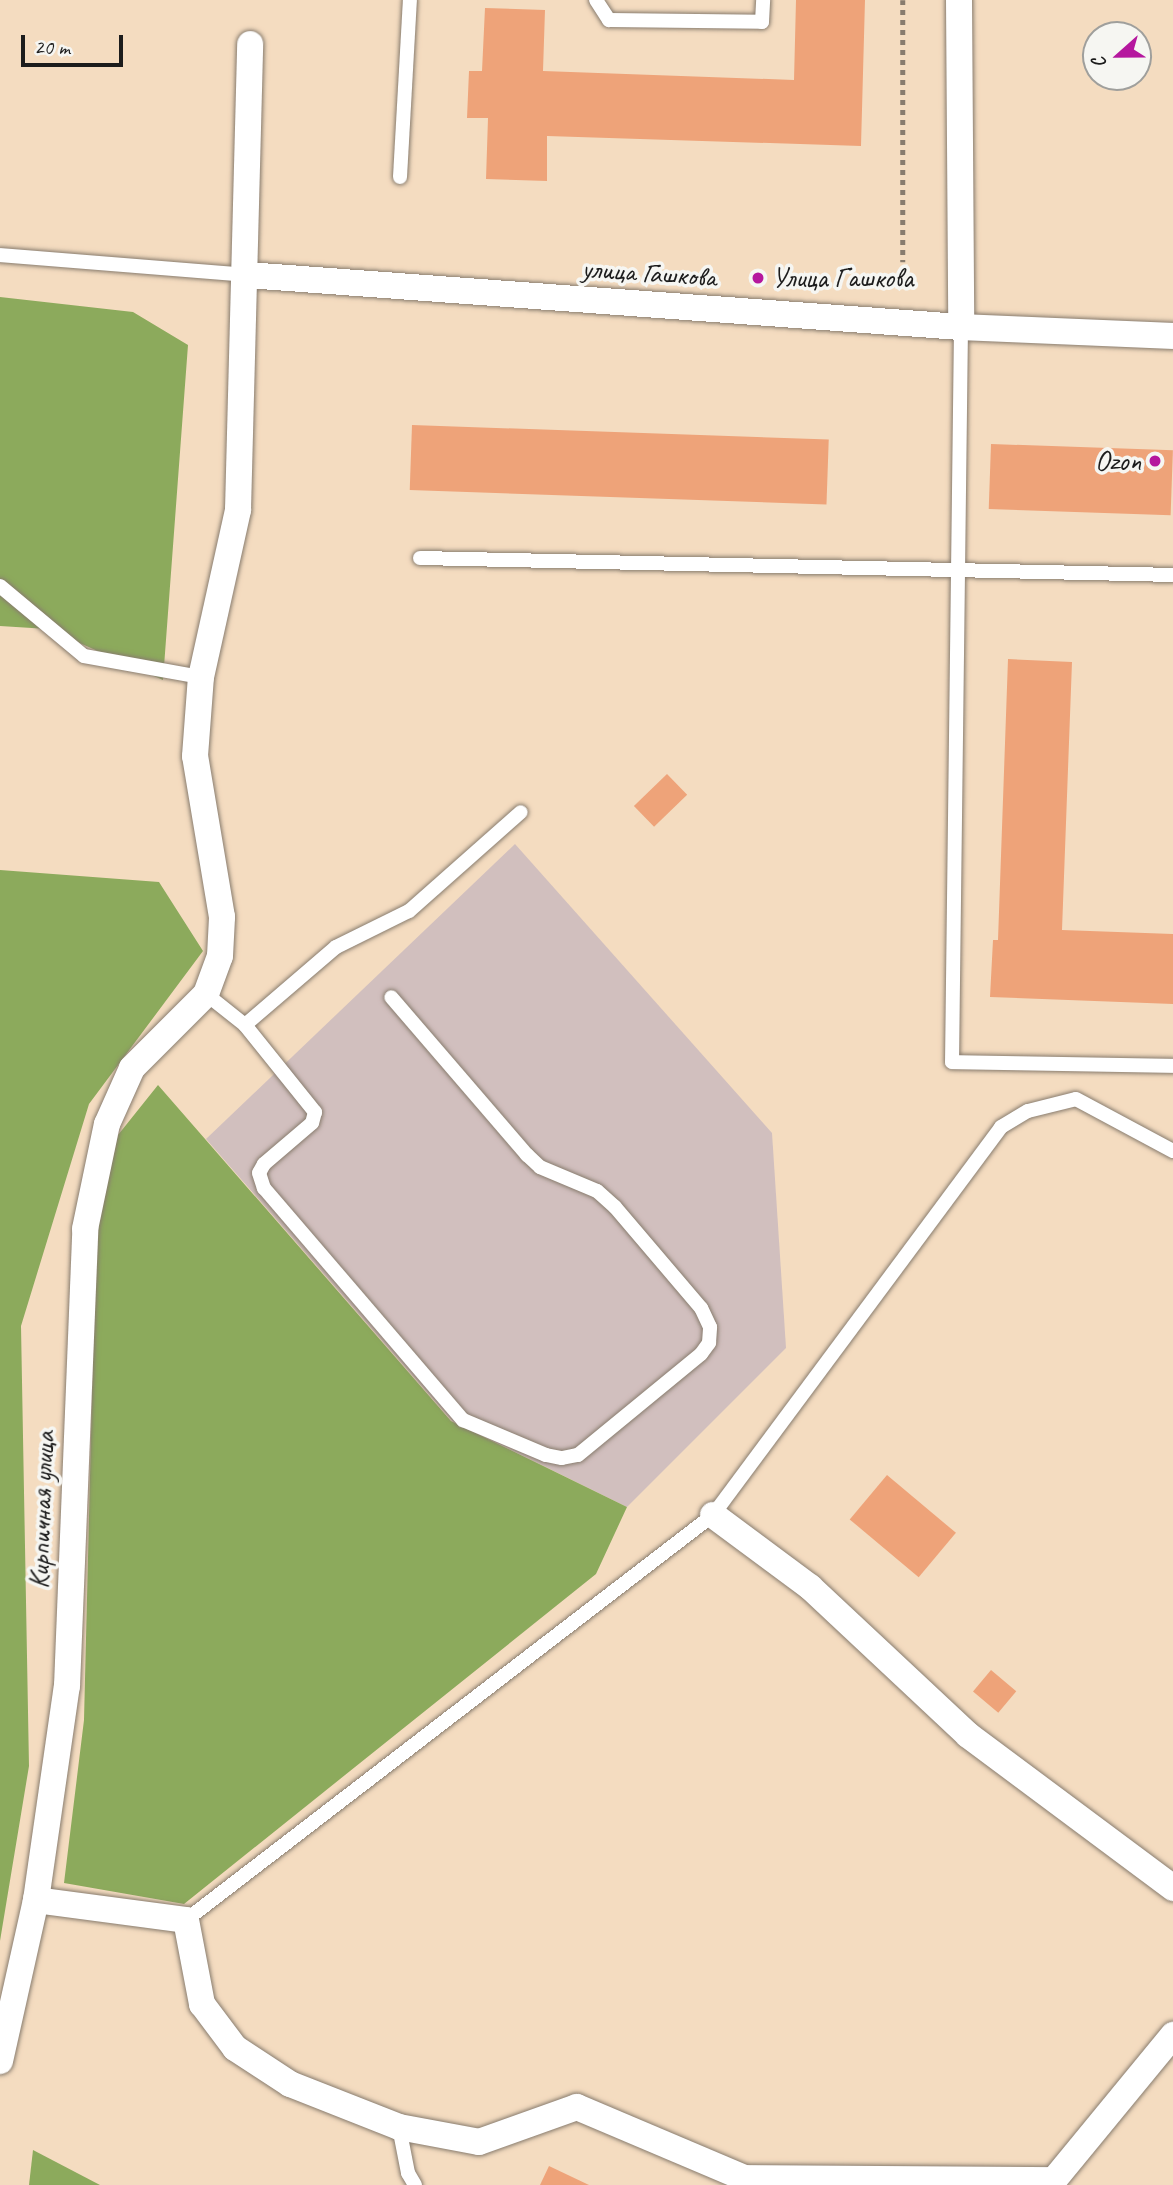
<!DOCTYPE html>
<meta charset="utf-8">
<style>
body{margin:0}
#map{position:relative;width:1173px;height:2185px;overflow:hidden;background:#f4dcc0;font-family:Caveat,sans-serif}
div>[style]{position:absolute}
.industrial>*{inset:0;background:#d1bfbe}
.forest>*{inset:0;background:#8caa5c}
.building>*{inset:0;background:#eea379;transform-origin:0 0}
.path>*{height:4.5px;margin-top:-2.25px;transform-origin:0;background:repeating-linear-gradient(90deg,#887c6e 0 5px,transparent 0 10px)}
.roads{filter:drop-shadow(0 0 2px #887c6e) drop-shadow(0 0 2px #887c6e)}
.service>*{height:14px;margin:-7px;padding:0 7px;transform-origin:7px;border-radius:7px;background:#fff}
.minor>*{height:26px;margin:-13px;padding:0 13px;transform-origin:13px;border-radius:13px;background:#fff}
.dots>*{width:19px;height:19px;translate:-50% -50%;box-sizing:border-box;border:4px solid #f6f6f2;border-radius:50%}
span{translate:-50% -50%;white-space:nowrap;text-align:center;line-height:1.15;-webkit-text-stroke:7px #f6f6f2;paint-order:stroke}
.street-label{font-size:28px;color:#1c1c1c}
.poi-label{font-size:28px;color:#1c1c1c}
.left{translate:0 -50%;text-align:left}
.right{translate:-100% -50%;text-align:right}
.north{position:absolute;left:1082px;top:21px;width:70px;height:70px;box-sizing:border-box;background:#f6f6f2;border:2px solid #9f9f9c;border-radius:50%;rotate:249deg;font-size:19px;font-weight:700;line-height:28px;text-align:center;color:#1c1c1c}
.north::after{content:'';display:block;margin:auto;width:24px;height:32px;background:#b5179e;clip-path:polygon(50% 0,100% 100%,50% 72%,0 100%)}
.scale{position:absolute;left:21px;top:35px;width:102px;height:32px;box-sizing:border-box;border:4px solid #1c1c1c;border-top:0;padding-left:9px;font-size:21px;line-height:24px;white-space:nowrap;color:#1c1c1c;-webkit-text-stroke:5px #f6f6f2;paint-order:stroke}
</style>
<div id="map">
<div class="industrial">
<i style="clip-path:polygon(515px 844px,772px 1133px,786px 1348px,627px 1507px,452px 1421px,206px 1139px)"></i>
</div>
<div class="forest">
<i style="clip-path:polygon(0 297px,133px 312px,188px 345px,163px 680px,48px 629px,0 626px)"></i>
<i style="clip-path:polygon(0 870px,159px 882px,203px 951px,89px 1104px,21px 1326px,29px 1766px,0 1941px)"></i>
<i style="clip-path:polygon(158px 1085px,451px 1421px,627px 1507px,596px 1574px,184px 1904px,64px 1883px,84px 1720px,96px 1232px,118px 1135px)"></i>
<i style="clip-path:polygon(33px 2150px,100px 2185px,29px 2185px)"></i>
</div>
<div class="building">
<i style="clip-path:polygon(796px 0,865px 0,861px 146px,547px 136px,547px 181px,486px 179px,488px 118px,467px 118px,469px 71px,482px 71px,485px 8px,545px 10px,543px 71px,794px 80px)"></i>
<i style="left:412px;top:425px;width:417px;height:65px;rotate:2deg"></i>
<i style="left:991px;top:444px;width:182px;height:65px;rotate:2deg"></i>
<i style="clip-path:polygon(1008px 659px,1072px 662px,1062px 930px,1173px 934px,1173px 1004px,990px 997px,993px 940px,998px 940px)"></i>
<i style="left:667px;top:774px;width:29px;height:46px;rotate:46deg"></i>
<i style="left:887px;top:1475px;width:90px;height:58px;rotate:40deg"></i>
<i style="left:991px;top:1670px;width:33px;height:28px;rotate:40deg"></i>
<i style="clip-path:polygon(549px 2166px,589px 2185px,540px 2185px)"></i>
</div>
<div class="path">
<i style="left:903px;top:0;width:262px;rotate:90deg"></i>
</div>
<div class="roads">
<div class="service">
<i style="left:596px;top:0;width:24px;rotate:57deg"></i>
<i style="left:609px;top:20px;width:153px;rotate:0.7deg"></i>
<i style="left:762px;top:22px;width:22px;rotate:-87deg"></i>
<i style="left:400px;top:177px;width:177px;rotate:-86.8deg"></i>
<i style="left:0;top:255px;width:248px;rotate:4.6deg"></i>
<i style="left:961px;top:327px;width:735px;rotate:90.7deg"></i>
<i style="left:952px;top:1062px;width:221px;rotate:1deg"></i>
<i style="left:420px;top:558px;width:753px;rotate:1.29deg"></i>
<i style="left:0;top:586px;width:109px;rotate:39.8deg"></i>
<i style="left:84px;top:656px;width:119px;rotate:10.2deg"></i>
<i style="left:206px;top:994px;width:50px;rotate:38.5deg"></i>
<i style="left:245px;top:1025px;width:112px;rotate:51.2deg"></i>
<i style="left:315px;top:1112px;width:11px;rotate:105deg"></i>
<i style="left:312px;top:1123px;width:63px;rotate:139.5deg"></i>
<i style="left:264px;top:1164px;width:10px;rotate:119deg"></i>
<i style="left:259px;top:1173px;width:16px;rotate:72deg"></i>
<i style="left:264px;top:1188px;width:306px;rotate:49.4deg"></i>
<i style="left:463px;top:1420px;width:90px;rotate:22.9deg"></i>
<i style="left:546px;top:1455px;width:16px;rotate:11deg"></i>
<i style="left:562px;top:1458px;width:16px;rotate:-11deg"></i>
<i style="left:578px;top:1455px;width:159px;rotate:-39.4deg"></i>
<i style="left:701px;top:1354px;width:14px;rotate:-54deg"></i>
<i style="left:709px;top:1343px;width:16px;rotate:-86deg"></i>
<i style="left:710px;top:1327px;width:21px;rotate:-115deg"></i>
<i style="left:701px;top:1308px;width:133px;rotate:-130.4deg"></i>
<i style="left:615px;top:1207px;width:24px;rotate:-138deg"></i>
<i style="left:597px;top:1191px;width:62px;rotate:-157.2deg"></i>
<i style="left:540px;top:1167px;width:18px;rotate:-137deg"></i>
<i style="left:527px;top:1155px;width:208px;rotate:-130.7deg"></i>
<i style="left:245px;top:1025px;width:120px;rotate:-40.6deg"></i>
<i style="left:336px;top:947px;width:81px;rotate:-26.3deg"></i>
<i style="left:409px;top:911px;width:149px;rotate:-41.5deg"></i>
<i style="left:186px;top:1920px;width:665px;rotate:-37.54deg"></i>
<i style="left:713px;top:1515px;width:483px;rotate:-53.4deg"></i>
<i style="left:1001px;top:1127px;width:31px;rotate:-31deg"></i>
<i style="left:1028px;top:1111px;width:49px;rotate:-14deg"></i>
<i style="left:1076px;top:1099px;width:110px;rotate:28.2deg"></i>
<i style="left:399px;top:2127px;width:47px;rotate:78.9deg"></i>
<i style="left:408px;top:2173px;width:14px;rotate:60deg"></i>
</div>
<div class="minor">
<i style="left:959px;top:0;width:327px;rotate:89.6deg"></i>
<i style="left:247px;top:275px;width:716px;rotate:4.17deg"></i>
<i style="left:961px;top:327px;width:212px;rotate:2.4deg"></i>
<i style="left:713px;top:1515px;width:121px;rotate:36.6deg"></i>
<i style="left:810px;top:1587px;width:216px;rotate:43.1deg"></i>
<i style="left:968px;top:1735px;width:256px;rotate:36.7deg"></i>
<i style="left:36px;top:1900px;width:151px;rotate:7.6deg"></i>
<i style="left:186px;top:1920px;width:86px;rotate:79.2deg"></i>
<i style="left:202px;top:2004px;width:55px;rotate:53.1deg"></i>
<i style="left:235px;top:2048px;width:66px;rotate:33.2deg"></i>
<i style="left:290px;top:2084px;width:117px;rotate:21.5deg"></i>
<i style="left:399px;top:2127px;width:81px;rotate:10.6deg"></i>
<i style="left:479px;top:2142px;width:104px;rotate:-19.7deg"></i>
<i style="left:577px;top:2107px;width:181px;rotate:23deg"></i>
<i style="left:744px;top:2178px;width:310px;rotate:0.4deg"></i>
<i style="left:1054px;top:2180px;width:188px;rotate:-50.6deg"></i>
<i style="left:0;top:2061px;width:165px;rotate:-77.4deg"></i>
<i style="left:36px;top:1900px;width:216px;rotate:-81.8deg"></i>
<i style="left:67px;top:1686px;width:457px;rotate:-87.7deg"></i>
<i style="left:85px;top:1229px;width:107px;rotate:-78.2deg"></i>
<i style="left:107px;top:1124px;width:61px;rotate:-65.9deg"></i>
<i style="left:132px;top:1068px;width:105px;rotate:-45deg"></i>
<i style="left:206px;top:994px;width:40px;rotate:-69.8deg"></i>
<i style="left:220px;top:956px;width:39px;rotate:-87deg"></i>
<i style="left:222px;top:917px;width:163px;rotate:-99.5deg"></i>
<i style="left:195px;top:756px;width:79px;rotate:-85.7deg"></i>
<i style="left:201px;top:677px;width:171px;rotate:-77.5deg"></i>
<i style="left:238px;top:510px;width:466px;rotate:-88.5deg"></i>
</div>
</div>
<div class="dots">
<i style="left:758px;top:278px;background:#b5179e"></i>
<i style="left:1155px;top:461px;background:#b5179e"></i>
</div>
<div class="street-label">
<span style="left:649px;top:273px;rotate:4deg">улица Гашкова</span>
<span style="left:42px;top:1510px;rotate:-88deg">Кирпичная улица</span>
</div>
<div class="poi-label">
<span class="left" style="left:772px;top:278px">Улица Гашкова</span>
<span class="right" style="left:1141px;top:461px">Ozon</span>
</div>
<div class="north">С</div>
<div class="scale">20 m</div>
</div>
